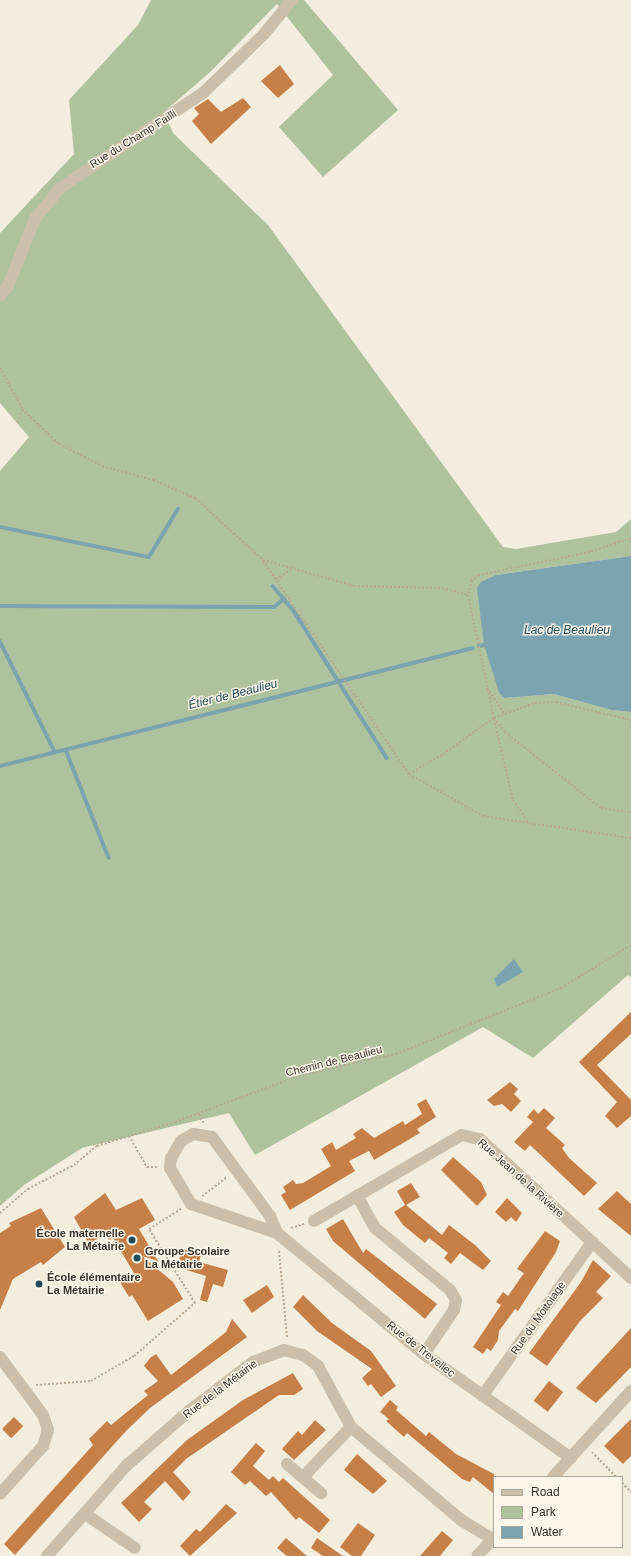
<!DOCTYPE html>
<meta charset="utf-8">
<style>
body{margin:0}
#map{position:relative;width:631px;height:1556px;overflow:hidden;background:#f2eddd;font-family:Helvetica,sans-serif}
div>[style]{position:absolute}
.green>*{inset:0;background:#aec29d}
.water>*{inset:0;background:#7ca3b0}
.stream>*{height:3.5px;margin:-1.75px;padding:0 1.75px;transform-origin:1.75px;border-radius:1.75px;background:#7ca3b0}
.building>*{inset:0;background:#c67f47;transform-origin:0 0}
.path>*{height:2px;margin-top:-1px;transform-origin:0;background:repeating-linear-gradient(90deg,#b7a993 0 2px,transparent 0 4px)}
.minor>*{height:12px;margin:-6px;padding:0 6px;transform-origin:6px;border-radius:6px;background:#cbbfa9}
.dots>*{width:11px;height:11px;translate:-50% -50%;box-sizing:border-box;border:2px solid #faf6ea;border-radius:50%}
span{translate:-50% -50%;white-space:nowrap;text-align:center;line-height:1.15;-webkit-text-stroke:3px #faf6ea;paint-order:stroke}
.street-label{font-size:11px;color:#383029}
.poi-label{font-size:11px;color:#383029;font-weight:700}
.right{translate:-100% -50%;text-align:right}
.left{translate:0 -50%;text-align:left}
.water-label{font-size:12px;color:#1e4a5a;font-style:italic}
.legend{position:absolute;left:493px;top:1476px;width:130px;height:72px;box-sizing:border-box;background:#faf6ea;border:1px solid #aca79d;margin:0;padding:5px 7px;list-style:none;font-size:12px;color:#383029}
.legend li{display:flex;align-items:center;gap:8px;height:20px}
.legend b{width:20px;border:1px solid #aca79d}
</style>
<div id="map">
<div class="green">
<i style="clip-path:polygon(151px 0,304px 0,398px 110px,323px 177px,279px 127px,333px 75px,277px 4px,209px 73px,163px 113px,174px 134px,268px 225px,503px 547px,516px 549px,616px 532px,631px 519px,631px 556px,496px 575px,493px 673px,504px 698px,554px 694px,611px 710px,631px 712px,631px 978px,628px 975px,533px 1058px,483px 1027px,255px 1155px,229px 1113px,82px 1148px,24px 1185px,0 1206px,0 471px,29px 437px,0 403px,0 233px,74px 154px,69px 100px,138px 25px)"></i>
</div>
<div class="water">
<i style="clip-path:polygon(631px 556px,631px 712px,611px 710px,554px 694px,504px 698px,499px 692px,484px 645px,477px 588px,481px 582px,496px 575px)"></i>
<i style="clip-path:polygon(514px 959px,523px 972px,497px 987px,494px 979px)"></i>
</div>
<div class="stream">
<i style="left:0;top:527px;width:152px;rotate:11.4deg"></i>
<i style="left:149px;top:557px;width:56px;rotate:-58.9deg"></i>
<i style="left:273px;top:586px;width:33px;rotate:50deg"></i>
<i style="left:294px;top:611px;width:174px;rotate:57.7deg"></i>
<i style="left:0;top:606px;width:274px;rotate:0.2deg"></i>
<i style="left:274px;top:607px;width:13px;rotate:-39deg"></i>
<i style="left:0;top:641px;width:124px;rotate:63.6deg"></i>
<i style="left:479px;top:646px;width:5px;rotate:-11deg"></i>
<i style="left:66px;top:750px;width:116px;rotate:68.3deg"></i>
<i style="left:0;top:766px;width:487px;rotate:-14deg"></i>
</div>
<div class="building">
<i style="clip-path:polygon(280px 65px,294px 84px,278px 98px,261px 81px)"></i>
<i style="clip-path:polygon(243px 98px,251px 107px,211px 144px,192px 121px,199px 114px,194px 108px,208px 99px,221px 112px)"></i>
<i style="clip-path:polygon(631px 1012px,631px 1034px,597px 1065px,631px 1100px,631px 1116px,617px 1128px,605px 1116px,617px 1102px,579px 1062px)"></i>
<i style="clip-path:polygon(510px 1082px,518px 1089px,514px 1094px,521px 1101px,511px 1112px,502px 1104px,494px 1106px,487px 1100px)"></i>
<i style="clip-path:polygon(426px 1099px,436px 1117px,417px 1129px,420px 1133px,374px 1160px,369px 1151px,349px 1161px,355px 1171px,290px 1210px,281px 1195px,286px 1192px,283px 1187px,293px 1180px,296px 1184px,303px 1183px,331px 1166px,321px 1149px,332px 1142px,336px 1150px,356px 1138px,353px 1134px,362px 1128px,374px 1138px,403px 1121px,405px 1125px,422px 1114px,417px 1104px)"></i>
<i style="clip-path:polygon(544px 1108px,555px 1118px,546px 1128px,565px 1145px,562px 1148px,569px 1158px,597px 1183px,584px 1196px,530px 1145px,525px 1151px,514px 1142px,533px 1122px,527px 1117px,534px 1109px,538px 1114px)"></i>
<i style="clip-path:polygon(453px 1157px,481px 1182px,487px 1195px,477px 1206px,441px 1170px)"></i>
<i style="clip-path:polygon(411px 1183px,420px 1197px,406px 1205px,442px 1235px,449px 1225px,475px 1245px,491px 1261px,483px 1270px,460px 1253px,451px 1264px,444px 1258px,448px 1253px,429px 1238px,425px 1243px,403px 1225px,394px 1212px,405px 1205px,397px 1191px)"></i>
<i style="clip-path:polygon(617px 1191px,631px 1204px,631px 1236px,598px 1209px)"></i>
<i style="clip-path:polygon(105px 1193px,116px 1210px,142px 1198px,155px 1220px,139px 1229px,158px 1261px,142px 1256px,173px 1282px,183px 1299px,148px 1321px,132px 1295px,129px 1297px,120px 1282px,134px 1273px,113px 1238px,109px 1240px,105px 1234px,89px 1244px,74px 1217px)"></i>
<i style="clip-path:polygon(507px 1198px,522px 1213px,516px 1222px,511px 1217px,506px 1222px,495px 1212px)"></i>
<i style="clip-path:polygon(41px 1208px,65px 1247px,43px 1265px,41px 1262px,13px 1279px,0 1310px,0 1233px,11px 1226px,9px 1223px)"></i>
<i style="clip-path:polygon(343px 1219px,363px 1253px,366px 1249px,437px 1304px,425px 1319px,333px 1241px,326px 1229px)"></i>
<i style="clip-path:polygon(545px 1231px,560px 1241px,556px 1252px,518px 1311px,515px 1309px,499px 1331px,498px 1340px,491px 1351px,487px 1348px,483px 1354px,473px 1347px,501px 1305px,496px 1302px,503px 1292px,508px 1296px,524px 1273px,517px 1269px)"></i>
<i style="clip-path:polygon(182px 1249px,201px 1254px,199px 1262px,228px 1270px,223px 1287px,213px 1284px,207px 1302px,200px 1300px,206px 1276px,177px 1267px)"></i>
<i style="clip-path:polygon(593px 1260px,611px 1276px,596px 1292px,603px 1298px,580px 1321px,547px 1366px,529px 1353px,581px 1282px)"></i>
<i style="clip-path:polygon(267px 1285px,274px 1297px,252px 1313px,243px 1300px)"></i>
<i style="clip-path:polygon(303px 1295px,332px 1323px,371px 1351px,396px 1386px,381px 1397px,371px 1384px,368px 1386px,362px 1378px,372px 1369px,317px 1331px,293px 1307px)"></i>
<i style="clip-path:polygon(232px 1319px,247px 1337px,150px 1408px,126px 1431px,15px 1555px,4px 1544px,93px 1445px,89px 1439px,107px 1421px,111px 1425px,148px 1395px,144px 1391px,158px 1381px,144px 1366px,150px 1358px,156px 1354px,171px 1375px,226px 1332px)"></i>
<i style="clip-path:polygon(631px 1328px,631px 1367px,596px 1403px,576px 1388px)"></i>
<i style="clip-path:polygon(293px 1373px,303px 1389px,294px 1395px,279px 1395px,186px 1459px,173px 1472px,191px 1492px,183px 1501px,165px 1481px,144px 1502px,152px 1509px,139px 1522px,121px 1503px,187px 1440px,243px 1400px)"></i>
<i style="left:549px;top:1381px;width:18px;height:25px;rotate:38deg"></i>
<i style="clip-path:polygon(390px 1400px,398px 1407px,396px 1410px,426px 1436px,429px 1432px,456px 1454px,494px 1474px,494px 1494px,473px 1477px,470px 1482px,462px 1479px,407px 1433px,404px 1437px,386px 1421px,389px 1419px,380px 1412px)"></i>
<i style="left:14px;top:1417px;width:13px;height:17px;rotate:45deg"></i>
<i style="clip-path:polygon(631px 1419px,631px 1456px,623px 1464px,604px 1446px)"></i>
<i style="clip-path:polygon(315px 1420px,326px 1430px,294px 1460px,282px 1449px,298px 1431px,302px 1435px)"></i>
<i style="clip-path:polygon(256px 1443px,265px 1451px,253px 1466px,269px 1480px,273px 1476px,279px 1482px,283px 1478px,330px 1520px,319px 1533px,299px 1517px,296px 1520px,271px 1492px,266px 1496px,250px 1481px,245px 1485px,231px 1472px)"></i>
<i style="clip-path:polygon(357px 1454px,387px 1481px,373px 1494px,344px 1470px)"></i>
<i style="clip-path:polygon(226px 1504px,237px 1513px,190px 1556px,180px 1546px,196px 1529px,200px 1532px)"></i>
<i style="clip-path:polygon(358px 1523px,375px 1535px,361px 1556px,352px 1556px,340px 1547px)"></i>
<i style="clip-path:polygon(442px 1531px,453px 1540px,440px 1556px,420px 1556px)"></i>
<i style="clip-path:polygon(286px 1538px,307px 1556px,287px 1556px,277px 1548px)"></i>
<i style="clip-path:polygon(317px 1538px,343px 1556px,323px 1556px,311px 1548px)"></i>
</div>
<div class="path">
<i style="left:0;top:368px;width:48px;rotate:61.3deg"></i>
<i style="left:23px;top:410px;width:15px;rotate:118deg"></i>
<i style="left:22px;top:409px;width:51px;rotate:43.4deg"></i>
<i style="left:59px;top:444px;width:48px;rotate:27.1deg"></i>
<i style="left:102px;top:466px;width:53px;rotate:15.4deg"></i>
<i style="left:153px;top:480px;width:46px;rotate:23.2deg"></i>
<i style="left:195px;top:498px;width:92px;rotate:42.4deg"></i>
<i style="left:263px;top:560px;width:95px;rotate:15.9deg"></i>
<i style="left:354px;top:586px;width:88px;rotate:1.3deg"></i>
<i style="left:442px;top:588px;width:27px;rotate:15deg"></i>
<i style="left:631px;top:538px;width:43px;rotate:161.1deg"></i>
<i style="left:590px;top:552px;width:113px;rotate:168.3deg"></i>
<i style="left:479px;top:575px;width:9px;rotate:144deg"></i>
<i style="left:472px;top:580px;width:16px;rotate:105deg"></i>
<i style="left:468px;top:595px;width:126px;rotate:78.1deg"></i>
<i style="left:494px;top:718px;width:44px;rotate:-20.1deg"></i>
<i style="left:535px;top:703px;width:21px;rotate:-3deg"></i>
<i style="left:556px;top:702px;width:77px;rotate:13.5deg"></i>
<i style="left:263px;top:561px;width:258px;rotate:55.6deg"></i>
<i style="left:409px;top:774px;width:85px;rotate:29.6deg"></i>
<i style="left:483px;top:816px;width:150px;rotate:8.5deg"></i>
<i style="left:276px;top:579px;width:19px;rotate:-32deg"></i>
<i style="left:487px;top:688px;width:30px;rotate:56deg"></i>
<i style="left:494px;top:718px;width:18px;rotate:52deg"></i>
<i style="left:505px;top:732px;width:122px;rotate:38.4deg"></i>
<i style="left:601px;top:808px;width:30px;rotate:8deg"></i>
<i style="left:494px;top:719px;width:83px;rotate:76.8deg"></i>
<i style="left:513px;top:800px;width:27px;rotate:56deg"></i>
<i style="left:409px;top:774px;width:39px;rotate:-30deg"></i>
<i style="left:443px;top:754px;width:62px;rotate:-35.2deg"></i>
<i style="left:199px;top:1114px;width:11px;rotate:63deg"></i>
<i style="left:129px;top:1136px;width:36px;rotate:60deg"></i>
<i style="left:147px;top:1167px;width:11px"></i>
<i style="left:202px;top:1196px;width:31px;rotate:-37deg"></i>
<i style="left:0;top:1213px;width:37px;rotate:-41deg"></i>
<i style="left:28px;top:1189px;width:52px;rotate:-27.6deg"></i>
<i style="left:74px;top:1165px;width:30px;rotate:-40deg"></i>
<i style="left:97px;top:1146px;width:82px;rotate:-17.1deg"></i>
<i style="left:175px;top:1122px;width:134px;rotate:-20.5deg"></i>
<i style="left:301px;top:1075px;width:97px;rotate:-12.5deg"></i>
<i style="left:396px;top:1054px;width:178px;rotate:-21.8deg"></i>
<i style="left:561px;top:988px;width:82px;rotate:-31.6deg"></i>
<i style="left:291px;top:1228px;width:14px;rotate:-17deg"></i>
<i style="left:279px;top:1251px;width:87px;rotate:84.7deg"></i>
<i style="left:36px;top:1385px;width:55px;rotate:-4.2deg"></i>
<i style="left:91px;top:1381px;width:50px;rotate:-30.2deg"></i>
<i style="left:134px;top:1356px;width:81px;rotate:-41deg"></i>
<i style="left:195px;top:1303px;width:87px;rotate:-121.9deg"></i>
<i style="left:149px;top:1229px;width:38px;rotate:-32deg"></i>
<i style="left:592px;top:1452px;width:35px;rotate:46deg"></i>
<i style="left:622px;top:1483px;width:13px;rotate:45deg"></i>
</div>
<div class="minor">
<i style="left:0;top:296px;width:13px;rotate:-51deg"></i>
<i style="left:8px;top:286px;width:72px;rotate:-68.1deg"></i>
<i style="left:35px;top:219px;width:40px;rotate:-51deg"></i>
<i style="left:60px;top:188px;width:172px;rotate:-33.6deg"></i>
<i style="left:203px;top:93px;width:85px;rotate:-44deg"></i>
<i style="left:264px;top:34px;width:44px;rotate:-50.5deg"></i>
<i style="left:314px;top:1221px;width:50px;rotate:-30.2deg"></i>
<i style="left:277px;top:1233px;width:18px;rotate:-112deg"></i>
<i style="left:270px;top:1216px;width:98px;rotate:-126.3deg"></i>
<i style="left:212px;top:1137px;width:19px;rotate:-171deg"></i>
<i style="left:193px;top:1134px;width:14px;rotate:150deg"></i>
<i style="left:181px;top:1141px;width:20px;rotate:120deg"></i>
<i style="left:171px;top:1158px;width:10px;rotate:96deg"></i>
<i style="left:170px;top:1168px;width:42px;rotate:59.7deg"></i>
<i style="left:191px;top:1204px;width:91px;rotate:18.6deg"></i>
<i style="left:277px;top:1233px;width:190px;rotate:39.5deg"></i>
<i style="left:424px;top:1354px;width:180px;rotate:35.3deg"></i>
<i style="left:424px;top:1354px;width:53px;rotate:-55.7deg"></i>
<i style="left:454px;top:1310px;width:10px;rotate:-79deg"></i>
<i style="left:456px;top:1300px;width:12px;rotate:-121deg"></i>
<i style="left:450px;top:1290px;width:97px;rotate:-140.4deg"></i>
<i style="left:375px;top:1228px;width:37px;rotate:-119deg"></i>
<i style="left:357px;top:1196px;width:121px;rotate:-30.2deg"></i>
<i style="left:462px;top:1135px;width:18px;rotate:13deg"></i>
<i style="left:480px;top:1139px;width:205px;rotate:42.6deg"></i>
<i style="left:0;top:1357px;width:72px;rotate:53.4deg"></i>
<i style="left:43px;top:1415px;width:16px;rotate:72deg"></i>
<i style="left:48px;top:1430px;width:17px;rotate:107deg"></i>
<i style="left:43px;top:1446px;width:64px;rotate:131.9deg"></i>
<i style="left:483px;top:1395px;width:188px;rotate:-54.5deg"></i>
<i style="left:287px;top:1464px;width:45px;rotate:40.5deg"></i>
<i style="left:303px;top:1477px;width:69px;rotate:-46.2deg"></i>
<i style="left:553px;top:1477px;width:116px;rotate:-47.8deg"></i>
<i style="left:85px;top:1514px;width:60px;rotate:34.2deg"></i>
<i style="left:47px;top:1556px;width:120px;rotate:-48.7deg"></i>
<i style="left:126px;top:1466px;width:84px;rotate:-41.1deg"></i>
<i style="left:189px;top:1411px;width:81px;rotate:-37.4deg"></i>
<i style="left:253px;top:1362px;width:33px;rotate:-21deg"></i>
<i style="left:284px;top:1350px;width:20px;rotate:15deg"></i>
<i style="left:303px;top:1355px;width:19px;rotate:36deg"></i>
<i style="left:318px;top:1366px;width:69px;rotate:61.6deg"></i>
<i style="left:351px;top:1427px;width:144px;rotate:40.2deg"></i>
<i style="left:461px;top:1520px;width:37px;rotate:31deg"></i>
<i style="left:477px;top:1556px;width:25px;rotate:-47deg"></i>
</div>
<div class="dots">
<i style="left:132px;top:1240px;background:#1e4a5a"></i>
<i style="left:137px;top:1258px;background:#1e4a5a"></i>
<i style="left:39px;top:1284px;background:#1e4a5a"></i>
</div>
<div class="street-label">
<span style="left:133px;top:139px;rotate:-32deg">Rue du Champ Failli</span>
<span style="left:334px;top:1061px;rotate:-14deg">Chemin de Beaulieu</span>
<span style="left:521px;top:1178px;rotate:42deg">Rue Jean de la Rivière</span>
<span style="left:538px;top:1318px;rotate:-55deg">Rue du Moitoiage</span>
<span style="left:421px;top:1349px;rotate:38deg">Rue de Trevellec</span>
<span style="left:220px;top:1389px;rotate:-37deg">Rue de la Métairie</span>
</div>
<div class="poi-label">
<span class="right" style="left:124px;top:1240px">École maternelle<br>La Métairie</span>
<span class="left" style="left:145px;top:1258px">Groupe Scolaire<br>La Métairie</span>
<span class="left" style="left:47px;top:1284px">École élémentaire<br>La Métairie</span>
</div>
<div class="water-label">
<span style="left:567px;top:631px">Lac de Beaulieu</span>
<span style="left:233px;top:695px;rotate:-14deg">Étier de Beaulieu</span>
</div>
<ul class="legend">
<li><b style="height:5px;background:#cbbfa9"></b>Road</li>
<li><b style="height:11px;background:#aec29d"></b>Park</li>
<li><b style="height:11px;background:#7ca3b0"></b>Water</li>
</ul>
</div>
